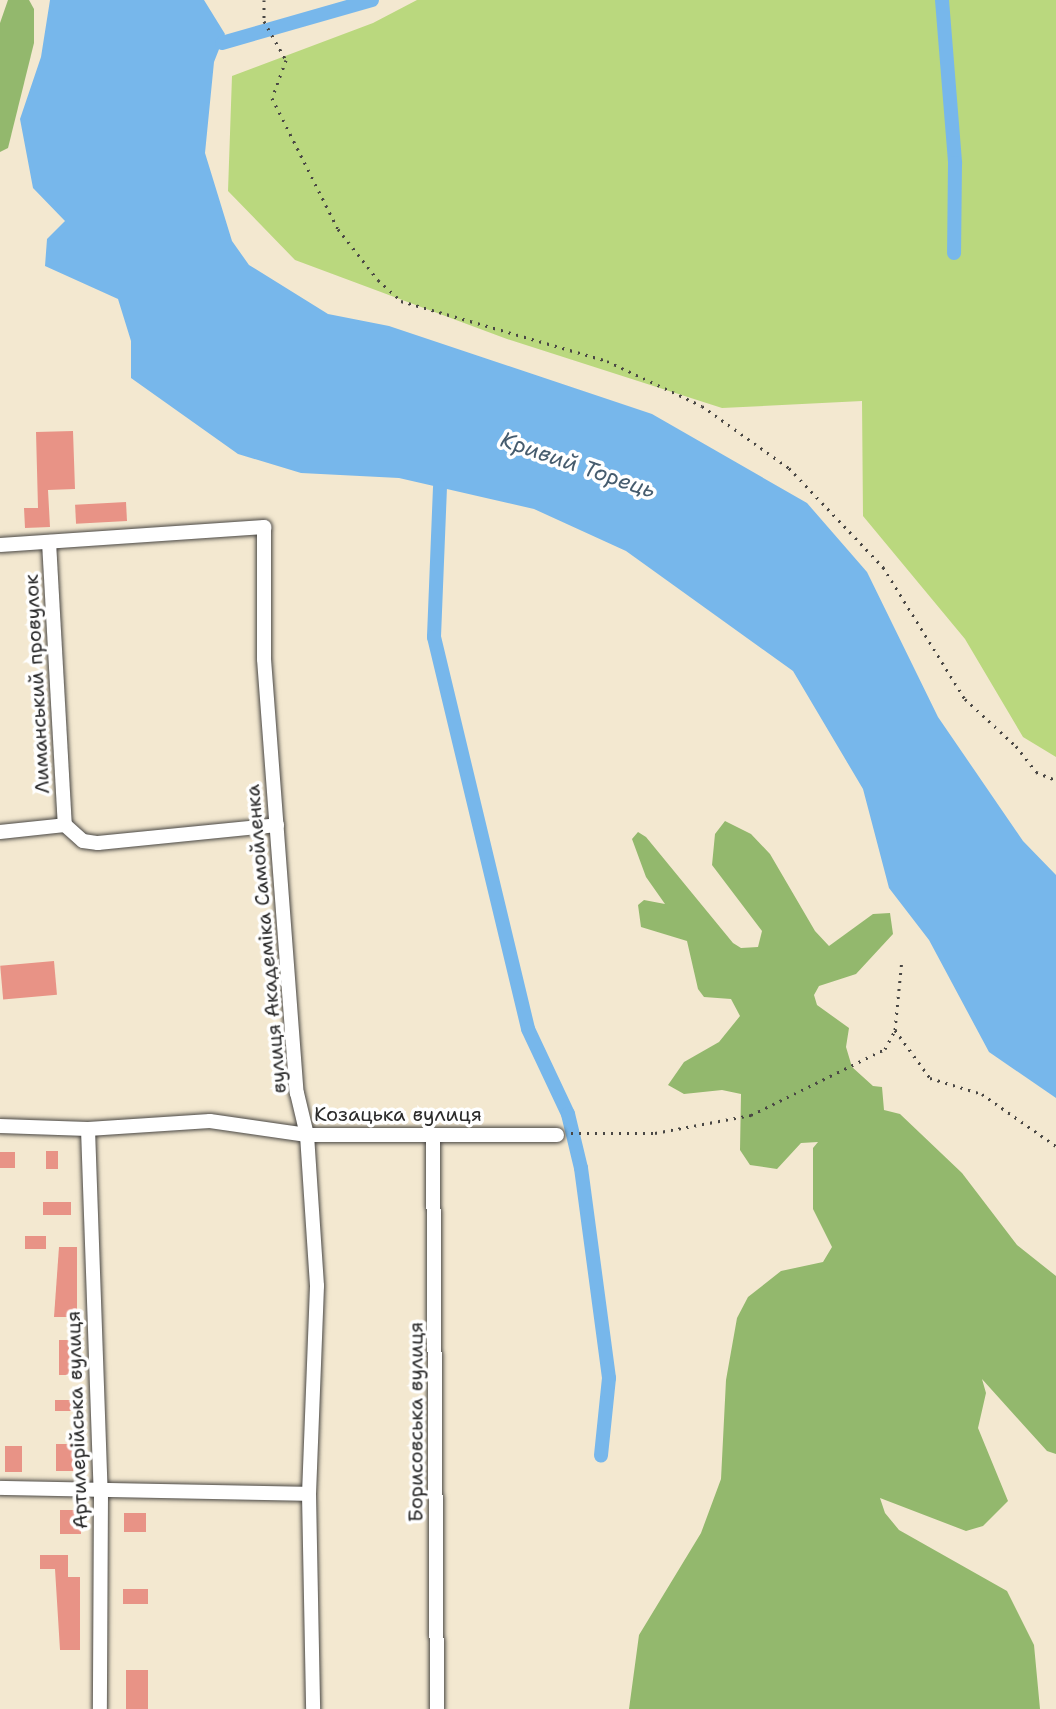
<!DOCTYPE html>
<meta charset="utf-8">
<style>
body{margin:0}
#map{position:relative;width:1056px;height:1709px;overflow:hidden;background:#f3e8d0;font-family:"Shantell Sans",sans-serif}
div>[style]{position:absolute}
.green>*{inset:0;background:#bad87e}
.forest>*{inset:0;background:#93b86d}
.water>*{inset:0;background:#77b7eb}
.canal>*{height:14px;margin:-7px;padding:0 7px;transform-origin:7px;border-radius:7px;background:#77b7eb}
.building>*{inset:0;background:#e89386;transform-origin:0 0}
.path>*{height:3px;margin-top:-1.5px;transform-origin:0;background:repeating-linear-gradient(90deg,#494744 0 2px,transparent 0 8px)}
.roads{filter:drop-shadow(0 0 2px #494744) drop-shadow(0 0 2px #494744)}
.street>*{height:14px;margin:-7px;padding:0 7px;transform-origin:7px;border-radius:7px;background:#fff}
span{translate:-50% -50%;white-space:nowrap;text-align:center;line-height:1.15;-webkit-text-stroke:7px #fff;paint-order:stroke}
.street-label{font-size:20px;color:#2b2b2b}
.water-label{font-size:22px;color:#465c6e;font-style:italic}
</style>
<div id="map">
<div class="green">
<i style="clip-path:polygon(417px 0,1056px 0,1056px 757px,1023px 737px,965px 639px,863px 516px,862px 401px,722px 408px,507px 339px,295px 260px,228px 191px,232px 76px,373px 23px)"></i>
</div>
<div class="forest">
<i style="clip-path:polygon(8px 0,29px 0,34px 9px,34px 43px,8px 148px,0 152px,0 23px)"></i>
<i style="clip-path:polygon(725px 821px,751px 834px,770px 854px,815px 931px,829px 946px,873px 914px,890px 913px,893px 934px,856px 974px,819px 986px,814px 995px,817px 1005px,849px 1028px,846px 1047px,852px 1067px,873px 1086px,882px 1087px,884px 1110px,900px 1114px,962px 1173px,1017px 1245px,1056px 1276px,1056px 1454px,1047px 1451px,982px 1379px,986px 1393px,978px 1428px,1008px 1501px,983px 1526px,966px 1531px,880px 1498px,885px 1513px,899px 1530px,1007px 1591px,1034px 1645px,1040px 1709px,629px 1709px,639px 1635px,701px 1533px,721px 1479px,726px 1380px,737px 1318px,748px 1297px,781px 1271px,823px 1262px,832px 1247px,813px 1209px,813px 1148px,818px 1142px,801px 1143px,777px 1169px,750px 1165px,740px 1150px,741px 1094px,722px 1090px,684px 1094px,668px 1085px,684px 1062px,719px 1042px,740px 1016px,731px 999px,704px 997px,698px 989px,687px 941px,641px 927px,638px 905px,644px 900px,665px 904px,646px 877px,632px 839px,638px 832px,646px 837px,733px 943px,741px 948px,758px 947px,762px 931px,712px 865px,715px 834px)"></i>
</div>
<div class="water">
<i style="clip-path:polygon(50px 0,204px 0,225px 34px,214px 62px,205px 153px,232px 241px,249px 265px,328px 314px,389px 326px,652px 414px,807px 503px,867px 572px,938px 717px,1023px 841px,1056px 875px,1056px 1098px,989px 1052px,929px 940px,889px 888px,863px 789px,793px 671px,626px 551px,534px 509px,399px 478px,301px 473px,238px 454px,131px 378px,131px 341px,118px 299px,45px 266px,47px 239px,65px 221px,33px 188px,20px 119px,41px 57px)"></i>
</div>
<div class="canal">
<i style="left:942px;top:0;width:164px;rotate:85.4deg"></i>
<i style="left:955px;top:163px;width:90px;rotate:90.6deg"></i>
<i style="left:222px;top:43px;width:156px;rotate:-16deg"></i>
<i style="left:440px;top:487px;width:150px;rotate:92.3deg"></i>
<i style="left:434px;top:637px;width:403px;rotate:76.5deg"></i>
<i style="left:528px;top:1029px;width:94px;rotate:64.8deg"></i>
<i style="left:568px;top:1114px;width:56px;rotate:76.5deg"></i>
<i style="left:581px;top:1168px;width:212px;rotate:82.4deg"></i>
<i style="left:609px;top:1378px;width:78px;rotate:95.9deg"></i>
</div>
<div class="building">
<i style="clip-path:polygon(73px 431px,75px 489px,48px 490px,50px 527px,25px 528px,24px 508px,38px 508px,36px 432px)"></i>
<i style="left:126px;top:502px;width:19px;height:51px;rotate:87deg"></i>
<i style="left:54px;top:961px;width:34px;height:54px;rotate:85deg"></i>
<i style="left:46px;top:1151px;width:12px;height:18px"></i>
<i style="left:0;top:1152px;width:15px;height:16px"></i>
<i style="left:43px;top:1202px;width:28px;height:13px"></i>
<i style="left:25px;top:1236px;width:21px;height:13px"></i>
<i style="clip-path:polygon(59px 1247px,77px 1247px,77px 1317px,54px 1317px)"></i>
<i style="left:59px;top:1340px;width:18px;height:35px"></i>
<i style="left:55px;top:1400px;width:25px;height:11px"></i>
<i style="left:56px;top:1444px;width:22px;height:27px"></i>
<i style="left:5px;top:1446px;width:17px;height:26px"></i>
<i style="left:60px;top:1510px;width:21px;height:24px"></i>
<i style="left:124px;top:1513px;width:22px;height:19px"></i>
<i style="clip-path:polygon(40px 1555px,68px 1555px,68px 1577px,80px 1577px,80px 1650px,60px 1650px,55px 1569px,40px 1569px)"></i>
<i style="left:123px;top:1589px;width:25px;height:15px"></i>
<i style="left:126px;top:1670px;width:22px;height:39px"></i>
</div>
<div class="path">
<i style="left:264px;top:0;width:21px;rotate:90deg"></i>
<i style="left:264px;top:21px;width:45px;rotate:60.6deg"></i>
<i style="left:286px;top:60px;width:40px;rotate:110.2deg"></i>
<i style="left:272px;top:98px;width:147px;rotate:63.3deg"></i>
<i style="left:338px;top:229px;width:65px;rotate:51.9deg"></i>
<i style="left:378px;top:280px;width:31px;rotate:42deg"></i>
<i style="left:401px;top:301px;width:215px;rotate:16.2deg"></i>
<i style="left:607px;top:361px;width:105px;rotate:25.3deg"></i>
<i style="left:702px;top:406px;width:107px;rotate:35.5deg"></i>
<i style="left:789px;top:468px;width:137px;rotate:46.5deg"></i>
<i style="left:883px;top:567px;width:155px;rotate:58.2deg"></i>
<i style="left:965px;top:699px;width:69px;rotate:42.7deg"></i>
<i style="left:1016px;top:746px;width:33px;rotate:52deg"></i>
<i style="left:1036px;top:772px;width:22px;rotate:22deg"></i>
<i style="left:895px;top:1030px;width:59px;rotate:53.9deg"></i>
<i style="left:930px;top:1078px;width:54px;rotate:17.1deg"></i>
<i style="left:982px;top:1094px;width:90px;rotate:35.1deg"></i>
<i style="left:571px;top:1133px;width:84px"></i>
<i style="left:655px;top:1133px;width:98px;rotate:-10.6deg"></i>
<i style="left:751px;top:1115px;width:149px;rotate:-26.2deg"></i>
<i style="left:885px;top:1049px;width:21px;rotate:-62deg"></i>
<i style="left:895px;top:1030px;width:71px;rotate:-84.4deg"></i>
</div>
<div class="roads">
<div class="street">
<i style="left:49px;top:542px;width:283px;rotate:86.8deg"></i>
<i style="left:0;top:545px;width:265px;rotate:-3.9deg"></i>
<i style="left:264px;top:527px;width:132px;rotate:90deg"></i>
<i style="left:264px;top:659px;width:435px;rotate:85.7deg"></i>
<i style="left:297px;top:1093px;width:43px;rotate:76.6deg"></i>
<i style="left:307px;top:1135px;width:151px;rotate:86.2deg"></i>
<i style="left:317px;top:1286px;width:208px;rotate:92.2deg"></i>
<i style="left:309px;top:1494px;width:215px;rotate:88.9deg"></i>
<i style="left:0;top:832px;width:65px;rotate:-6.1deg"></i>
<i style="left:65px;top:825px;width:24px;rotate:42deg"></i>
<i style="left:83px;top:841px;width:15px;rotate:8deg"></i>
<i style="left:98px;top:843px;width:180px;rotate:-5.7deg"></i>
<i style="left:0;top:1126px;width:88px;rotate:2deg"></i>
<i style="left:88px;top:1129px;width:122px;rotate:-3.8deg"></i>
<i style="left:210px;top:1121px;width:98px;rotate:8.2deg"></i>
<i style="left:307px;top:1135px;width:250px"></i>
<i style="left:88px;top:1129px;width:364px;rotate:88deg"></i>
<i style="left:101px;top:1493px;width:216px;rotate:90.3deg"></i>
<i style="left:433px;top:1135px;width:574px;rotate:89.6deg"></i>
<i style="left:0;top:1488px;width:309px;rotate:1.1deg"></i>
</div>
</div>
<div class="street-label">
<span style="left:37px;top:684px;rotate:-93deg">Лиманський провулок</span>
<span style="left:266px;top:939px;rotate:-95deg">вулиця Академіка Самойленка</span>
<span style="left:398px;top:1114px">Козацька вулиця</span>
<span style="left:77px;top:1420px;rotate:-92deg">Артилерійська вулиця</span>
<span style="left:416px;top:1422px;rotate:-90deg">Борисовська вулиця</span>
</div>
<div class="water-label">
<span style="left:578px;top:465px;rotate:19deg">Кривий Торець</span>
</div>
</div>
